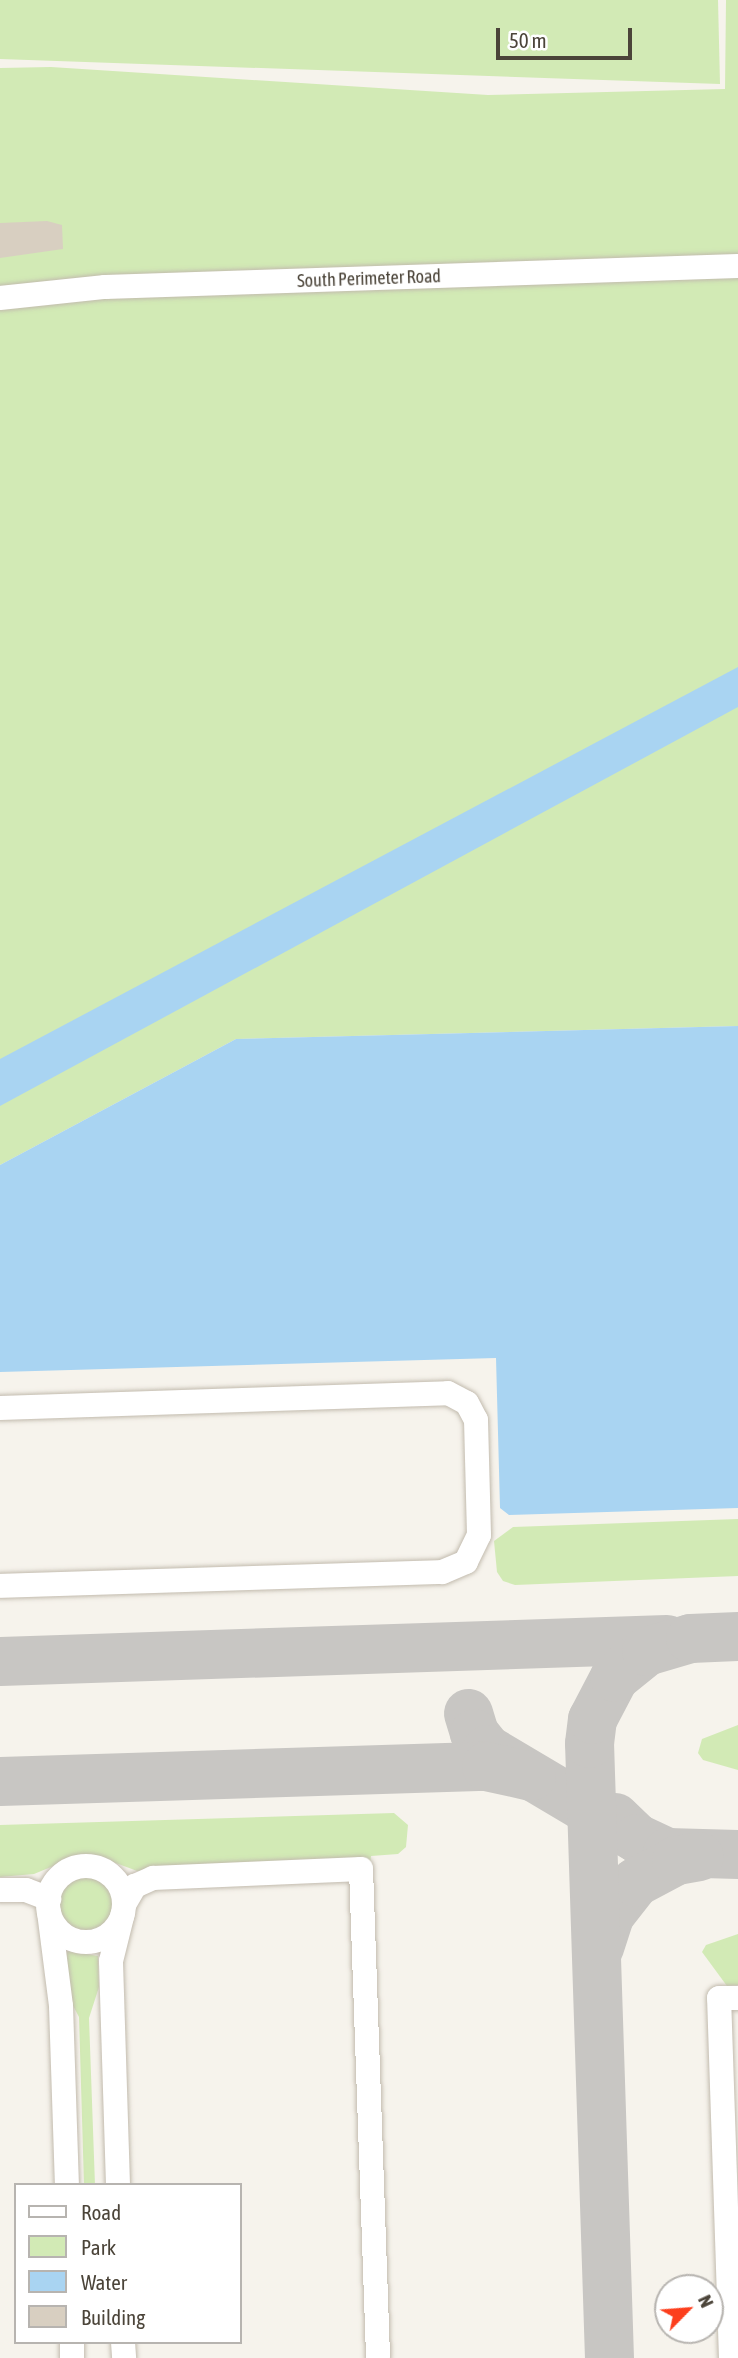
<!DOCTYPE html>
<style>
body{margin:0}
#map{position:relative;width:738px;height:2358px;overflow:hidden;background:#f6f3ec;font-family:"Asap Condensed",sans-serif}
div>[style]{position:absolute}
.green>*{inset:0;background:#d2eab5}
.round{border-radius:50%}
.water>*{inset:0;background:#a9d4f2}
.taxiway>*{height:49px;margin:-24.5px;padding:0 24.5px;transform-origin:24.5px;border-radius:24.5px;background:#c8c6c3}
.building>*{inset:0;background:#d8cfc1}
.roads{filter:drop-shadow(0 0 2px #c2bbae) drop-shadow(0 0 2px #c2bbae)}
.minor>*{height:24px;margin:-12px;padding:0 12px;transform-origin:12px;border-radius:12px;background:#fff}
.minor>.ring{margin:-12px;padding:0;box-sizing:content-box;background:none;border:24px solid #fff;border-radius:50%}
span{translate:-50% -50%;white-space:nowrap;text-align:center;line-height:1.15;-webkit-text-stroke:6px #fff;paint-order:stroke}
.street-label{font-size:18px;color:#4b4439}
.legend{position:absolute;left:14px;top:2183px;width:228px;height:161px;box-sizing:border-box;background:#fff;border:2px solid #b7b4b0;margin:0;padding:9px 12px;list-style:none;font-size:21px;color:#4b4439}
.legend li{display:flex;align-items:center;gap:14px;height:35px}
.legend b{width:35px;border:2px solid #b7b4b0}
.north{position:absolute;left:654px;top:2274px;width:70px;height:70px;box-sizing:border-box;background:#fff;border:2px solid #b7b4b0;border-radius:50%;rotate:65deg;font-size:19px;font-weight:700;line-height:28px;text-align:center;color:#4b4439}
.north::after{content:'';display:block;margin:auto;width:24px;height:32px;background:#fc3f1d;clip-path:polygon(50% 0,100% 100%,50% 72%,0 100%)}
.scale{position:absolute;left:496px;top:28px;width:136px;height:32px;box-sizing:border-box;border:4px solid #4b4439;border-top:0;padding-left:9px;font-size:21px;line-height:24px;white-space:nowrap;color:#4b4439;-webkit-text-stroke:5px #fff;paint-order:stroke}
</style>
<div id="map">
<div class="green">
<i style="clip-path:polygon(0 0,718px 0,720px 84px,0 59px)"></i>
<i style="clip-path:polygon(726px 0,738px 0,738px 1026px,236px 1039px,0 1165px,0 68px,51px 67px,488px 95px,725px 89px)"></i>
<i style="clip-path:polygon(738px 1519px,738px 1576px,515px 1585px,503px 1581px,497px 1572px,494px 1541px,513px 1527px)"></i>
<i style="clip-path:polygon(738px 1725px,738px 1770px,703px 1760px,698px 1753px,702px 1739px)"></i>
<i style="clip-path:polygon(394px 1813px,408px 1825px,406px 1847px,398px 1854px,371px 1856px,370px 1864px,140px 1872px,94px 1855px,80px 1855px,34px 1874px,0 1877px,0 1825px)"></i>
<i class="round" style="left:58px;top:1876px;width:56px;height:56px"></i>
<i style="clip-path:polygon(738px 1934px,738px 1985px,727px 1986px,702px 1952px,706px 1945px)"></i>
<i style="clip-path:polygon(69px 1951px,98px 1956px,99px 1987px,89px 2018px,95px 2185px,84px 2185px,79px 2017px,70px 2000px,65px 1954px)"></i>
</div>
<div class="water">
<i style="clip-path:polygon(738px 667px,738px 707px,0 1106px,0 1059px)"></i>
<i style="clip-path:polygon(738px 1026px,738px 1508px,509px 1515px,500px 1508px,496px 1358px,0 1372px,0 1165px,236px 1039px)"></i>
</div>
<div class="taxiway">
<i style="left:0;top:1661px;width:667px;rotate:-1.89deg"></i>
<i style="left:468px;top:1713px;width:21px;rotate:73deg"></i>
<i style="left:474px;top:1733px;width:21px;rotate:51deg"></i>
<i style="left:487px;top:1749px;width:174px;rotate:30.7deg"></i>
<i style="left:0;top:1781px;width:486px;rotate:-1.8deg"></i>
<i style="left:486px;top:1766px;width:46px;rotate:12.5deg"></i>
<i style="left:615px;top:1817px;width:30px;rotate:44deg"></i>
<i style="left:637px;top:1838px;width:33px;rotate:25deg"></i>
<i style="left:667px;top:1852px;width:71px;rotate:1.6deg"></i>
<i style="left:599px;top:1947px;width:35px;rotate:-72deg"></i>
<i style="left:610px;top:1914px;width:41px;rotate:-52deg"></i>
<i style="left:635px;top:1882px;width:47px;rotate:-28.2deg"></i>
<i style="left:676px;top:1860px;width:23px;rotate:-10deg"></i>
<i style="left:609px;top:2358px;width:615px;rotate:-91.86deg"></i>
<i style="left:589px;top:1743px;width:24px;rotate:-83deg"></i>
<i style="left:592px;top:1719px;width:47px;rotate:-62.4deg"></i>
<i style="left:614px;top:1677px;width:41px;rotate:-39.1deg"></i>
<i style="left:646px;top:1651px;width:46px;rotate:-16.5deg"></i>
<i style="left:690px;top:1638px;width:48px;rotate:-2.4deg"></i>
</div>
<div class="building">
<i style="clip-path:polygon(47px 221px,62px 225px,63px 249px,0 258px,0 223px)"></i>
</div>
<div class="roads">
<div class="minor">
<i style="left:0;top:298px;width:106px;rotate:-6deg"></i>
<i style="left:105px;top:287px;width:633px;rotate:-1.9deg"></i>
<i style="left:0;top:1408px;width:448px;rotate:-1.9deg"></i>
<i style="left:448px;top:1393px;width:21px;rotate:28deg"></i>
<i style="left:467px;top:1403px;width:19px;rotate:62deg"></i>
<i style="left:476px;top:1420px;width:115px;rotate:88.5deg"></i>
<i style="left:479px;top:1535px;width:30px;rotate:116deg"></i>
<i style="left:466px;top:1562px;width:26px;rotate:157deg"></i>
<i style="left:442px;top:1572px;width:442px;rotate:178.2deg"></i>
<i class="ring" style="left:48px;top:1866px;width:52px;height:52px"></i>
<i style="left:0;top:1890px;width:26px"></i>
<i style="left:26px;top:1890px;width:25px;rotate:21deg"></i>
<i style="left:125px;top:1903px;width:20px;rotate:-60deg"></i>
<i style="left:135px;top:1886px;width:20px;rotate:-24deg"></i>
<i style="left:153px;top:1878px;width:208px;rotate:-2.5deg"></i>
<i style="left:361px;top:1869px;width:489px;rotate:88deg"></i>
<i style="left:49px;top:1912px;width:95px;rotate:82.7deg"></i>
<i style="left:61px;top:2006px;width:179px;rotate:88.1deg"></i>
<i style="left:118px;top:2185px;width:224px;rotate:-91.8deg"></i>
<i style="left:111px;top:1961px;width:49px;rotate:-76deg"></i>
<i style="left:72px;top:2342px;width:16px;rotate:90deg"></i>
<i style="left:123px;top:2342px;width:16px;rotate:86deg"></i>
<i style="left:731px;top:2358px;width:360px;rotate:-91.9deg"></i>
<i style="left:719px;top:1998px;width:19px"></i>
</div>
</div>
<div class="street-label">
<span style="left:369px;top:279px;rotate:-2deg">South Perimeter Road</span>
</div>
<ul class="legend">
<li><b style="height:9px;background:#fff"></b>Road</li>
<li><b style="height:19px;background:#d2eab5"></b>Park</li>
<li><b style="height:19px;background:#a9d4f2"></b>Water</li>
<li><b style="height:19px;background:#d8cfc1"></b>Building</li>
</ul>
<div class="north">N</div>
<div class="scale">50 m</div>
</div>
